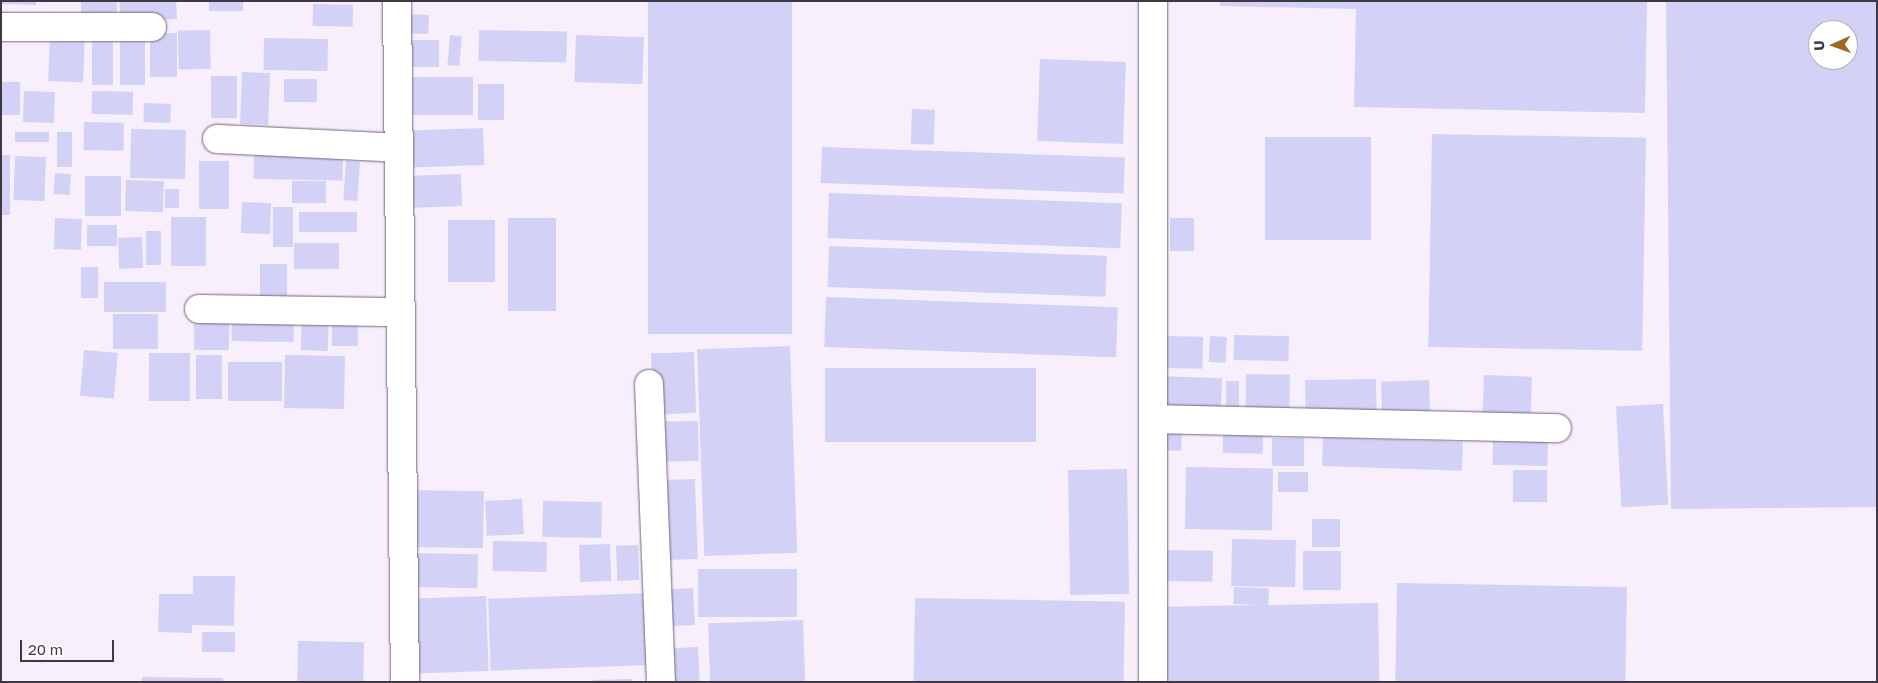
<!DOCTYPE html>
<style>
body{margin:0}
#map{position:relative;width:1878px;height:683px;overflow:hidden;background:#f8effd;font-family:"Golos Text",sans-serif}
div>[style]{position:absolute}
.building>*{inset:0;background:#d3d2f6;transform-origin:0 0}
.roads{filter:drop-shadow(0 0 1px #75637f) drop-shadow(0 0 1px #75637f)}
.street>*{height:28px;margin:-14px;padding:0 14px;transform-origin:14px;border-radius:14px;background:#fff}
span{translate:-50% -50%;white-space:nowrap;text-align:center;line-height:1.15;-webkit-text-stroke:4.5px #fff;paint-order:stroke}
.frame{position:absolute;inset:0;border:2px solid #3f3744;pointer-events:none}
.north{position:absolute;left:1808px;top:20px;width:50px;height:50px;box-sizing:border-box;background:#fff;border:1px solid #b2afb4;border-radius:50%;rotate:268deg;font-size:14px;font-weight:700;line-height:20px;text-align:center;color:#3f3744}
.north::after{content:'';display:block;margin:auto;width:18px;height:22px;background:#9d6920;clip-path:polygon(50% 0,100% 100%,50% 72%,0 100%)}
.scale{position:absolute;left:20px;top:640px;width:94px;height:22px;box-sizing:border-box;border:2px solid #3f3744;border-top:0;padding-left:6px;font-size:15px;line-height:18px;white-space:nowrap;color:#3f3744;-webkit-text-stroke:4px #fff;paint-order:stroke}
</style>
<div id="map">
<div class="building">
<i style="clip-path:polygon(1px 1px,36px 1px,36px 5px,1px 4px)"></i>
<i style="left:81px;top:1px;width:36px;height:17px"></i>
<i style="clip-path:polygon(119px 1px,176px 1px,177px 19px,121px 23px)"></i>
<i style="left:209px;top:1px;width:34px;height:10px"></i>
<i style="left:648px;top:1px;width:144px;height:333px"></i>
<i style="clip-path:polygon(1220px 1px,1647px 1px,1645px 113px,1354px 107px,1356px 9px,1220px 6px)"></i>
<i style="clip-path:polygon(evenodd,1666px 1px,1877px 1px,1877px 507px,1671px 509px,1666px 1px,1818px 30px,1848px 30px,1848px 60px,1818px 60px,1818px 30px)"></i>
<i style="left:313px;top:4px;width:40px;height:22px;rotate:1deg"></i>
<i style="left:403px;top:14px;width:26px;height:19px;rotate:2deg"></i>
<i style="left:92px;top:30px;width:21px;height:55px"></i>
<i style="left:210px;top:30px;width:39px;height:32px;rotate:89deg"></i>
<i style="left:479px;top:30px;width:88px;height:31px;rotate:1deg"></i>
<i style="left:50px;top:31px;width:35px;height:50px;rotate:2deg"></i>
<i style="left:120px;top:32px;width:25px;height:53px"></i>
<i style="left:150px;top:33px;width:27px;height:44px"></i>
<i style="left:450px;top:35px;width:12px;height:30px;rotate:5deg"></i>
<i style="left:576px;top:35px;width:68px;height:47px;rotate:2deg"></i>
<i style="left:264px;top:38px;width:64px;height:32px;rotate:1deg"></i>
<i style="left:405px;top:40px;width:34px;height:27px"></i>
<i style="left:1040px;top:59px;width:86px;height:82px;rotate:2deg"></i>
<i style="left:242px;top:72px;width:28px;height:52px;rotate:2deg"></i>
<i style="left:211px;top:76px;width:26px;height:42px"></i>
<i style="left:473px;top:77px;width:38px;height:68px;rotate:90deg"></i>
<i style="left:284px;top:79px;width:33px;height:23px"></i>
<i style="left:1px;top:82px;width:19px;height:33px"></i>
<i style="left:478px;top:84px;width:26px;height:36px"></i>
<i style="left:24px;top:91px;width:31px;height:31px;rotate:2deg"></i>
<i style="left:92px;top:91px;width:41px;height:23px;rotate:1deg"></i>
<i style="left:144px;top:103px;width:27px;height:19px;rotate:2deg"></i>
<i style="left:912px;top:109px;width:23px;height:35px;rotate:2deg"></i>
<i style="left:84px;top:122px;width:40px;height:28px;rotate:1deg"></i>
<i style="left:483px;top:128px;width:37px;height:73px;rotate:88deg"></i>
<i style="left:131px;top:129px;width:55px;height:49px;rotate:1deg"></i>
<i style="left:49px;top:132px;width:10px;height:34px;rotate:90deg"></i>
<i style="left:57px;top:132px;width:15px;height:35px"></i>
<i style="left:1432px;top:134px;width:214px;height:213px;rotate:1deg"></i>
<i style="left:1371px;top:137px;width:103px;height:106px;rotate:90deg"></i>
<i style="left:822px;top:147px;width:303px;height:36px;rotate:2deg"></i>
<i style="left:254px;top:150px;width:89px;height:29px;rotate:1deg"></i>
<i style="left:1px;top:155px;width:9px;height:60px"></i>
<i style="left:15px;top:156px;width:31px;height:44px;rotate:2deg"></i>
<i style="left:199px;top:161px;width:30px;height:48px"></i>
<i style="left:346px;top:161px;width:14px;height:39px;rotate:4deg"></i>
<i style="left:55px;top:173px;width:16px;height:21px;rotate:4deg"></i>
<i style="left:461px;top:174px;width:32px;height:49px;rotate:88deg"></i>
<i style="left:85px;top:176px;width:36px;height:40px"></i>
<i style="left:126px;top:180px;width:38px;height:31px;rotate:2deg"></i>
<i style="left:326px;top:181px;width:22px;height:34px;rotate:90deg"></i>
<i style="left:165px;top:189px;width:14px;height:19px"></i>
<i style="left:829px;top:193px;width:293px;height:45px;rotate:2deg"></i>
<i style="left:242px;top:202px;width:29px;height:31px;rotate:2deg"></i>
<i style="left:273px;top:207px;width:20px;height:40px"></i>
<i style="left:299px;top:212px;width:58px;height:20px"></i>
<i style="left:171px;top:217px;width:35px;height:49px"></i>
<i style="left:55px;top:218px;width:27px;height:31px;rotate:2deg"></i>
<i style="left:508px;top:218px;width:48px;height:93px"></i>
<i style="left:1170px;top:218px;width:24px;height:33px"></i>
<i style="left:448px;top:220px;width:47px;height:62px"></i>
<i style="left:87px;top:225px;width:30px;height:21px"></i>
<i style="left:146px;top:231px;width:15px;height:34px"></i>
<i style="left:142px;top:237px;width:31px;height:24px;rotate:88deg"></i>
<i style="left:294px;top:243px;width:45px;height:26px"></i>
<i style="left:829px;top:246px;width:278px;height:41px;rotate:2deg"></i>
<i style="left:260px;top:264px;width:27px;height:41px"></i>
<i style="left:81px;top:267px;width:17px;height:31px"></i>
<i style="left:166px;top:282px;width:30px;height:62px;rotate:90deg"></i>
<i style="left:826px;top:297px;width:292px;height:50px;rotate:2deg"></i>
<i style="left:229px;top:312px;width:38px;height:35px;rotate:90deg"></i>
<i style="left:302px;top:312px;width:27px;height:38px;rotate:2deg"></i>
<i style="left:113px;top:314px;width:45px;height:35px"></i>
<i style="left:232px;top:314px;width:62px;height:27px;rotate:1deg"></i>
<i style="left:332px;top:319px;width:26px;height:27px"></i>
<i style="left:1234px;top:335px;width:55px;height:25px;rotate:1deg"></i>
<i style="left:1163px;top:336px;width:40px;height:32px;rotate:1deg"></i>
<i style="left:1210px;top:336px;width:17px;height:26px;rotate:3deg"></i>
<i style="left:790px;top:346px;width:207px;height:93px;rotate:88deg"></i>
<i style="left:84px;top:350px;width:34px;height:46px;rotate:5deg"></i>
<i style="left:694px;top:352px;width:61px;height:43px;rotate:88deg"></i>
<i style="left:149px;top:353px;width:41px;height:48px"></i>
<i style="left:196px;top:355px;width:26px;height:44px"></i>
<i style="left:285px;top:355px;width:60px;height:53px;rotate:1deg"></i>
<i style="left:228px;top:362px;width:54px;height:39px"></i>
<i style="left:1036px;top:368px;width:74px;height:211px;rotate:90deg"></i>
<i style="left:1246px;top:374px;width:44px;height:40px;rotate:1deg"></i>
<i style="left:1484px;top:375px;width:48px;height:42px;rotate:2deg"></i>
<i style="left:1157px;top:376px;width:65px;height:38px;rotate:2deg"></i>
<i style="left:1376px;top:379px;width:39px;height:71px;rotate:89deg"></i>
<i style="left:1429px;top:380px;width:38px;height:48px;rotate:88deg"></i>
<i style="left:1226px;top:381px;width:13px;height:31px"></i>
<i style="left:1663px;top:404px;width:101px;height:47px;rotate:87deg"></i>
<i style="left:698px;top:421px;width:40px;height:44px;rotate:89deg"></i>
<i style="left:1158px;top:425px;width:24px;height:25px;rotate:2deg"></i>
<i style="left:1223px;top:434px;width:40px;height:19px;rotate:1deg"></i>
<i style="left:1323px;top:437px;width:140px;height:29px;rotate:2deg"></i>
<i style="left:1493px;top:437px;width:55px;height:28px;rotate:1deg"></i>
<i style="left:1272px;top:438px;width:32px;height:28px"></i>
<i style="left:1186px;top:467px;width:87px;height:62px;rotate:1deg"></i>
<i style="left:1127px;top:469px;width:125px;height:59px;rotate:89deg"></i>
<i style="left:1513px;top:470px;width:34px;height:32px"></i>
<i style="left:1278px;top:472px;width:30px;height:20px"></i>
<i style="left:695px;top:479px;width:80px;height:38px;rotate:88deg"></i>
<i style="left:408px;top:490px;width:76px;height:57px;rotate:1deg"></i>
<i style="left:522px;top:499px;width:35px;height:37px;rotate:87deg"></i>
<i style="left:543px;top:501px;width:59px;height:36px;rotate:1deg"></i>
<i style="left:1312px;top:519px;width:28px;height:28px"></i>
<i style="left:1232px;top:539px;width:64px;height:47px;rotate:1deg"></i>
<i style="left:493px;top:541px;width:54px;height:30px;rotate:1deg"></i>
<i style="left:610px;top:544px;width:37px;height:31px;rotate:88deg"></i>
<i style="left:638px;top:545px;width:35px;height:22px;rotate:88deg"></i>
<i style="left:1164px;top:550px;width:49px;height:31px;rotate:1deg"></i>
<i style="left:1303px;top:551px;width:38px;height:39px"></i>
<i style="left:409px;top:553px;width:69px;height:34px;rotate:1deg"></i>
<i style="left:797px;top:569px;width:48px;height:99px;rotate:90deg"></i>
<i style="clip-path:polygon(193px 576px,235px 576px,234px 626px,192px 625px,192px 633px,158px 632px,159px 594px,193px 594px)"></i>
<i style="left:1397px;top:583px;width:230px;height:99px;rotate:1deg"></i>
<i style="left:1234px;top:587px;width:35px;height:17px;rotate:2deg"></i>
<i style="left:693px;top:588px;width:37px;height:31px;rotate:87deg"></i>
<i style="left:651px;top:593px;width:72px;height:163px;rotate:88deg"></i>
<i style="left:486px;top:596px;width:75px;height:78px;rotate:88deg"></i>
<i style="left:915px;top:598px;width:210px;height:84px;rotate:1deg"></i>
<i style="left:1378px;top:603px;width:79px;height:216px;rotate:89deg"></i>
<i style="left:803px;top:620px;width:62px;height:95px;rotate:88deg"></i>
<i style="left:202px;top:632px;width:33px;height:20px"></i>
<i style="left:298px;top:641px;width:66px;height:41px;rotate:1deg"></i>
<i style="left:698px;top:647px;width:35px;height:35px;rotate:87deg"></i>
<i style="clip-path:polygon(142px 677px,223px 678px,223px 682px,142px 682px)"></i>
<i style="clip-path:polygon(632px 679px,632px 682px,593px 682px,593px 680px)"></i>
</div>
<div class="roads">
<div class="street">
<i style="left:397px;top:1px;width:681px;rotate:89.33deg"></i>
<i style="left:1px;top:27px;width:151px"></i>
<i style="left:217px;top:139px;width:182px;rotate:2.8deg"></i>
<i style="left:199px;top:309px;width:202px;rotate:0.9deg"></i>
<i style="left:649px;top:384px;width:298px;rotate:87.7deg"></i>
<i style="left:1153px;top:419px;width:404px;rotate:1.3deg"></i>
<i style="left:1153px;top:682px;width:681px;rotate:-90deg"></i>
</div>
</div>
<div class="frame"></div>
<div class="north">U</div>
<div class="scale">20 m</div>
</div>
